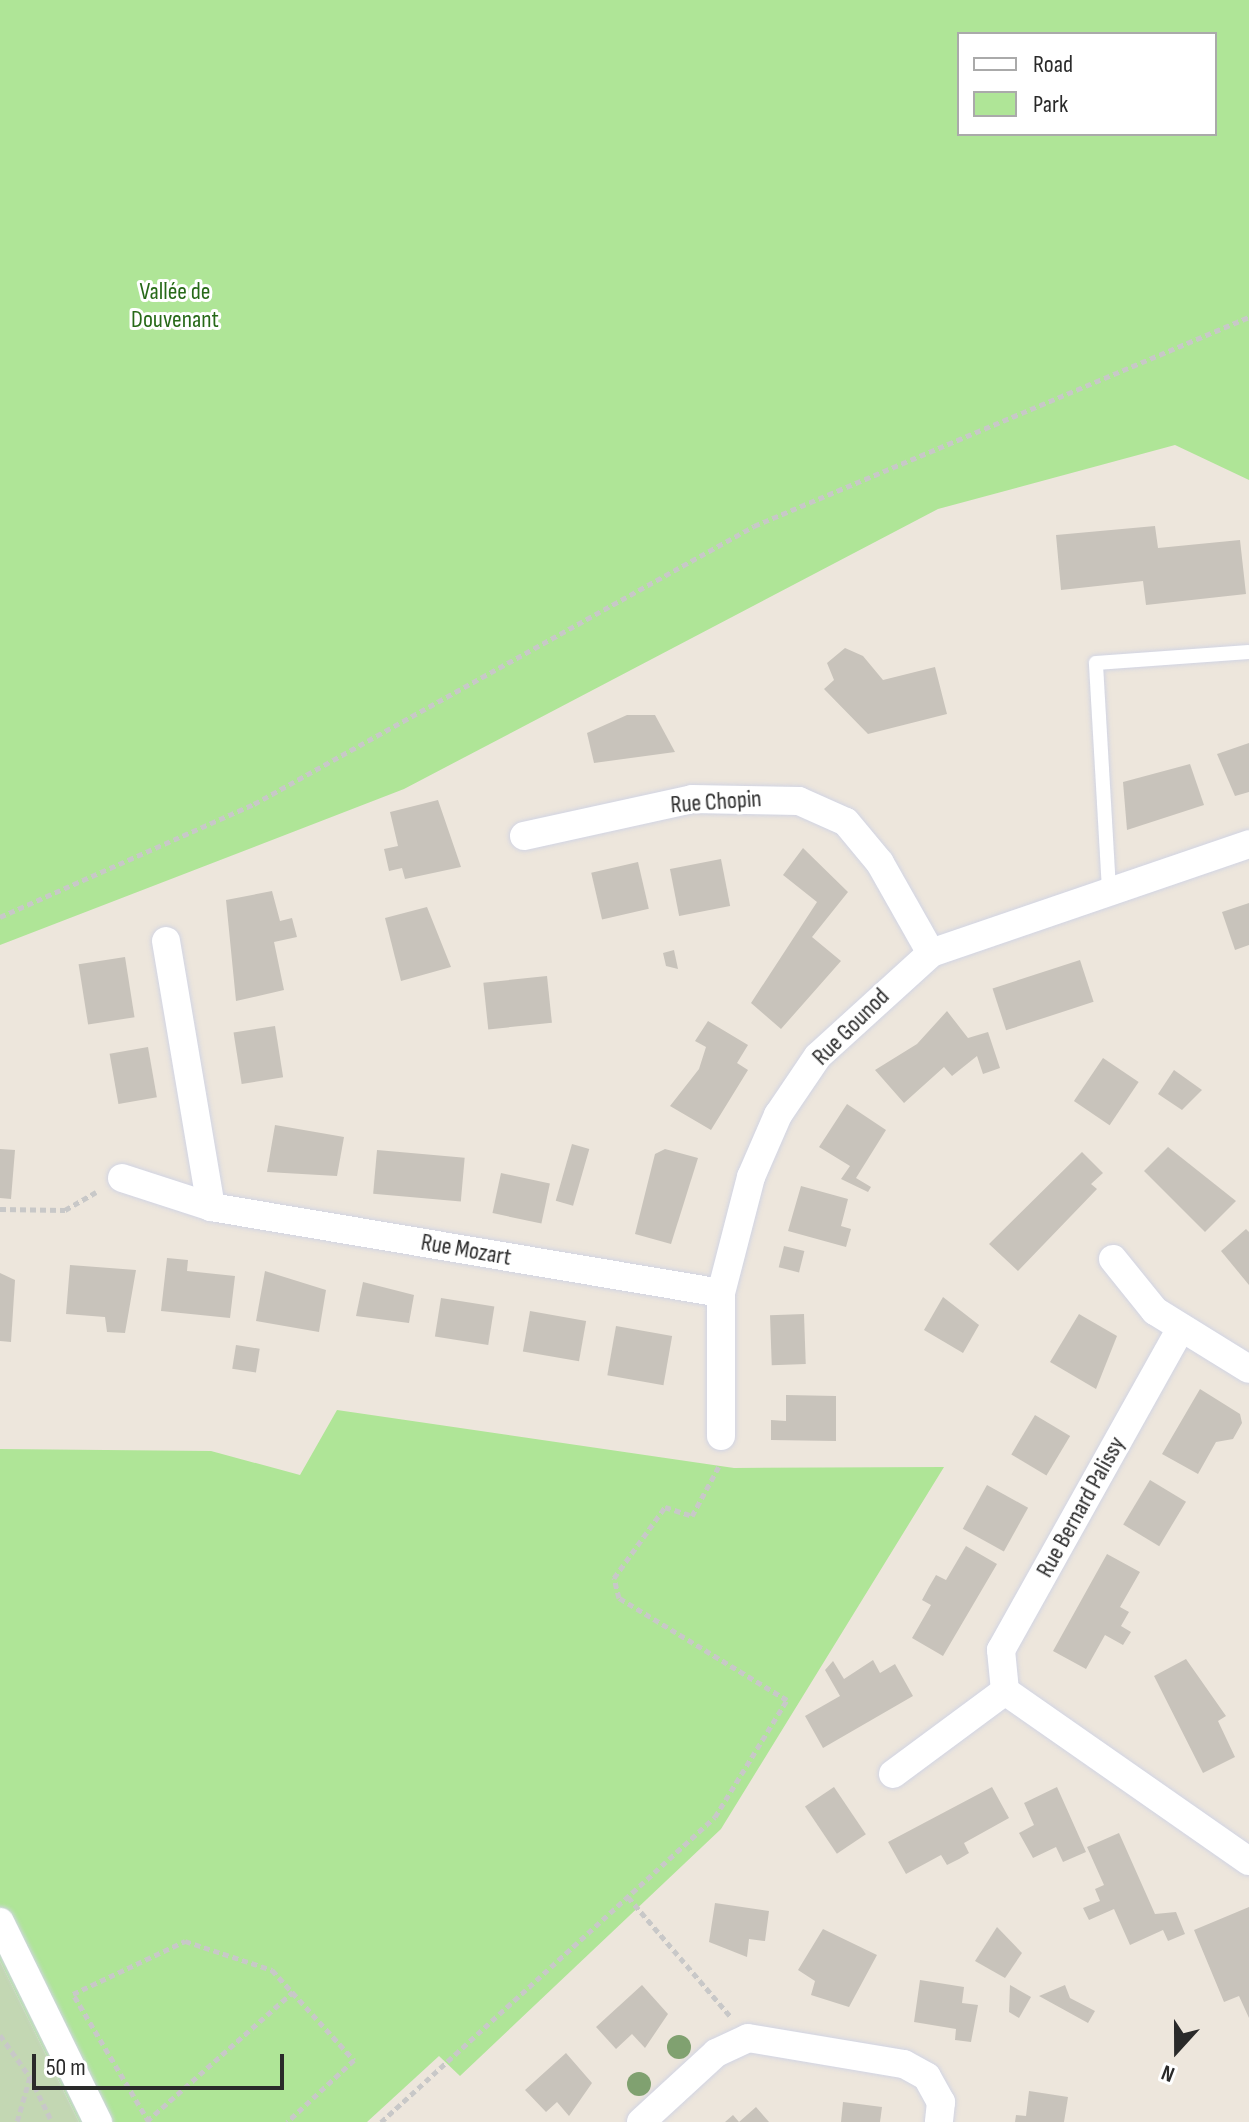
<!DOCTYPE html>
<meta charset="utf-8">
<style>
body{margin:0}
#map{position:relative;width:1249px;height:2122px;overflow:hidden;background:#ede6dc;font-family:"Sofia Sans Condensed",sans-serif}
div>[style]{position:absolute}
.green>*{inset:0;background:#afe597}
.cemetery>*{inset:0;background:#c3d7b3}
.building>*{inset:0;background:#c8c3bb;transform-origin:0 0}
.path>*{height:5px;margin-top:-2.5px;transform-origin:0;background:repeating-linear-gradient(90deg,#c8c8c8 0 6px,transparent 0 10px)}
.roads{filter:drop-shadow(0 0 2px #d1d4e3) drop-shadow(0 0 2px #d1d4e3)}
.lane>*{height:14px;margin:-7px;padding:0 7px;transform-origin:7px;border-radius:7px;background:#fff}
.street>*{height:28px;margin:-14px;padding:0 14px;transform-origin:14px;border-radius:14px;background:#fff}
.trees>*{width:24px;height:24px;margin:-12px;border-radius:50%;background:#80a170}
span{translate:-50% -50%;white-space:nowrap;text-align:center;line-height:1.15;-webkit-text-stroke:6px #fff;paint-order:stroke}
.park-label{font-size:24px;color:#276918}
.street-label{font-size:24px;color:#2a2a2a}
.legend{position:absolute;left:957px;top:32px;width:260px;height:104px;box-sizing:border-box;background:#fff;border:2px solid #aaa;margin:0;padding:10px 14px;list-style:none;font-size:24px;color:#2a2a2a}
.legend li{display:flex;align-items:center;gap:16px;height:40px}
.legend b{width:40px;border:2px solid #aaa}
.north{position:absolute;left:1137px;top:2010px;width:80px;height:80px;-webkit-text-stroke:6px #fff;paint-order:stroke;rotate:201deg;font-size:22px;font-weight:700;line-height:32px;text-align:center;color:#2a2a2a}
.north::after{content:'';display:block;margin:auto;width:28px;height:36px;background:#2a2a2a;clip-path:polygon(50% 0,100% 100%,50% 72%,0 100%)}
.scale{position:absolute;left:32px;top:2054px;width:252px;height:36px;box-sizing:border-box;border:4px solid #2a2a2a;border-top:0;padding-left:10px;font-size:24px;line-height:28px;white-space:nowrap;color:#2a2a2a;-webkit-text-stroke:6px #fff;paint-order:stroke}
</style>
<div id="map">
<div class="green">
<i style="clip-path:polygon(evenodd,0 0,1249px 0,1249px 480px,1175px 445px,938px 509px,404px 789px,0 945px,0 0,959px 34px,1215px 34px,1215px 134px,959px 134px,959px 34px)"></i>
<i style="clip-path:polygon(337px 1410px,734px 1468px,944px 1467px,721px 1829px,460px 2076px,439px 2056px,367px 2122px,79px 2122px,0 1961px,0 1449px,211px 1451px,300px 1475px)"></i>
</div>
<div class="cemetery">
<i style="clip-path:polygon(0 1961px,79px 2122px,0 2122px)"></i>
</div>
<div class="building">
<i style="clip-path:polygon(1155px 526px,1158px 548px,1240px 540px,1246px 594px,1146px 605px,1143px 581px,1061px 590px,1056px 535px)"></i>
<i style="clip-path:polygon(845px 648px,863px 656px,883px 680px,935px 667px,947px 714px,868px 734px,824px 689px,834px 680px,827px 663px)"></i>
<i style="clip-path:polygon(627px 715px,655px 715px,675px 752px,594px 763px,587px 733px)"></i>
<i style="clip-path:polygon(1249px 743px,1249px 792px,1235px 796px,1217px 754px)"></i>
<i style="clip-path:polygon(1190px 764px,1204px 805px,1127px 830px,1123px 782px)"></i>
<i style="clip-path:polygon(438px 800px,461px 867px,405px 879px,402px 868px,389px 871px,384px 849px,398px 846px,390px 812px)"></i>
<i style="clip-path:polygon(803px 848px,848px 892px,812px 937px,841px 961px,781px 1029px,751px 1003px,817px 902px,783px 875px)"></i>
<i style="left:721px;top:859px;width:48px;height:52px;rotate:79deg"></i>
<i style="left:638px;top:862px;width:48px;height:48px;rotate:77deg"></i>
<i style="clip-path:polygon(272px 891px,280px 921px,292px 918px,297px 937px,274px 942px,284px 990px,236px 1001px,226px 900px)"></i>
<i style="clip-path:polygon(1249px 903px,1249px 945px,1235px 950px,1222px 912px)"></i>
<i style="clip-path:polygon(427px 907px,451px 967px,401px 981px,385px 918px)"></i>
<i style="clip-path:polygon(674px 950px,678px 969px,666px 966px,663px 953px)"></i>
<i style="left:125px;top:957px;width:61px;height:47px;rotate:81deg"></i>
<i style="left:1080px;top:960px;width:44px;height:92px;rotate:72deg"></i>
<i style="left:547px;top:976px;width:47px;height:64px;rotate:84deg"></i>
<i style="clip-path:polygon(947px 1011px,968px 1038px,988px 1032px,1000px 1068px,983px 1074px,977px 1056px,952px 1076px,944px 1067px,904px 1103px,875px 1070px,917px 1044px)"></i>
<i style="clip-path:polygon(708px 1021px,748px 1045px,737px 1063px,748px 1070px,711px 1130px,670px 1106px,699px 1069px,706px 1047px,695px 1041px)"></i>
<i style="left:275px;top:1026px;width:52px;height:42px;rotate:81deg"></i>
<i style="left:148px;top:1047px;width:51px;height:39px;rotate:80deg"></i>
<i style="left:1103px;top:1058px;width:43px;height:52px;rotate:34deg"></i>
<i style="clip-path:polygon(1174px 1070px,1202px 1090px,1182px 1110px,1158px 1094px)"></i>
<i style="clip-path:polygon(847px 1104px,886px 1130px,856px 1178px,871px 1187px,868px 1192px,841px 1179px,850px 1166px,819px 1147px)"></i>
<i style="clip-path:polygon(275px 1125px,344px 1137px,337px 1176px,267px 1172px)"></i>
<i style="left:572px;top:1144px;width:18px;height:59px;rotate:16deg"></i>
<i style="clip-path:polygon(1168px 1147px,1236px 1201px,1205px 1232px,1144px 1171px)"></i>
<i style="clip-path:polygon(0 1149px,15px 1150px,11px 1199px,0 1198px)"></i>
<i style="clip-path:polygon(665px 1149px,698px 1158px,671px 1244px,635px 1234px,655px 1154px)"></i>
<i style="left:377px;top:1150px;width:88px;height:44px;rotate:5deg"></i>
<i style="clip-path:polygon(1082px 1152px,1103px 1173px,1091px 1184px,1097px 1189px,1018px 1271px,989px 1244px)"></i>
<i style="left:501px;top:1173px;width:50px;height:41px;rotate:12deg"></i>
<i style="clip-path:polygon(801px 1186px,848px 1199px,841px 1226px,851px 1229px,846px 1247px,788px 1231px)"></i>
<i style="clip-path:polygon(1246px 1229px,1249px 1232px,1249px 1285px,1221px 1251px)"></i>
<i style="left:784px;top:1246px;width:21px;height:22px;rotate:14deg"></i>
<i style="clip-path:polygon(167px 1258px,188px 1260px,187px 1271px,235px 1276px,230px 1318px,161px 1311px)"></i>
<i style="clip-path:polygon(70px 1265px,136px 1270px,125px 1333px,107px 1332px,105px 1317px,66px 1314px)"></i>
<i style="clip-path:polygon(265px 1271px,326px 1290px,319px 1332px,256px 1321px)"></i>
<i style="clip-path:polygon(0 1273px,15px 1280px,11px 1342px,0 1341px)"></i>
<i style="clip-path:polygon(363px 1282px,414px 1295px,409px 1323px,356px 1316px)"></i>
<i style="clip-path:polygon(943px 1297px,979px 1325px,963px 1353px,924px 1330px)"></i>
<i style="left:441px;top:1298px;width:54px;height:39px;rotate:9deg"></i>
<i style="left:530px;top:1311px;width:57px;height:41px;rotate:10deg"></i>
<i style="left:804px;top:1314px;width:50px;height:34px;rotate:88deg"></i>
<i style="clip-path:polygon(1079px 1314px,1117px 1336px,1096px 1389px,1050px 1362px)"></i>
<i style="left:616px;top:1326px;width:57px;height:50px;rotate:10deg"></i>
<i style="left:236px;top:1345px;width:24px;height:24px;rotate:9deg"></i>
<i style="clip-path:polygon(1200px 1389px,1240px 1414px,1242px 1423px,1233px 1439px,1216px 1442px,1198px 1474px,1162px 1454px)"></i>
<i style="clip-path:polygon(786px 1395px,836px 1396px,836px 1441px,771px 1440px,771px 1420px,786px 1421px)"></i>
<i style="left:1035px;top:1415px;width:41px;height:46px;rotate:31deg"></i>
<i style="left:1150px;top:1480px;width:42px;height:52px;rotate:31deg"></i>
<i style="left:987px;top:1485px;width:47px;height:50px;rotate:29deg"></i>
<i style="clip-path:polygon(966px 1546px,997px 1564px,943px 1656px,912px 1638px,931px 1605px,922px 1600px,929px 1587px,936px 1575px,946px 1580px)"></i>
<i style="clip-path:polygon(1107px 1554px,1140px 1572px,1120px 1607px,1129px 1612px,1121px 1626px,1131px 1632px,1123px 1645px,1105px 1635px,1086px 1669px,1053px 1651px)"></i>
<i style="clip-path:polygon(1186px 1659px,1226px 1716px,1218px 1721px,1235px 1757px,1203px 1773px,1154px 1676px)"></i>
<i style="clip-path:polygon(873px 1660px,880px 1673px,895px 1664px,913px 1696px,823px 1748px,805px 1716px,840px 1696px,825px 1670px,833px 1661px,844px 1679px)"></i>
<i style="left:834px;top:1787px;width:57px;height:35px;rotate:56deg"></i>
<i style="clip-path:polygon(992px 1787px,1009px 1818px,964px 1843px,969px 1853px,959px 1859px,947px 1865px,941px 1855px,906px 1874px,888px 1842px)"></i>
<i style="clip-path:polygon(1057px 1787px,1086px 1852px,1063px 1862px,1056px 1847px,1033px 1858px,1019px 1833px,1034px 1825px,1024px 1803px)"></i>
<i style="clip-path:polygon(1119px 1833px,1155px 1914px,1176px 1912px,1185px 1934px,1168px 1941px,1163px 1930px,1130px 1945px,1114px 1909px,1089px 1920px,1083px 1908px,1100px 1901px,1095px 1889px,1104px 1885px,1087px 1847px)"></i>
<i style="clip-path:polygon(715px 1903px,769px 1911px,765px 1941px,749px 1939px,747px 1957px,709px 1942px)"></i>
<i style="clip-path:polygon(1249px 1907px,1249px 2018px,1239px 1996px,1224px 2002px,1194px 1930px)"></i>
<i style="clip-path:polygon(997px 1927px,1022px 1953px,1005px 1978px,975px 1961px)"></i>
<i style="clip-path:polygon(823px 1929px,877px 1955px,849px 2007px,811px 1995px,815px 1981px,798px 1970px)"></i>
<i style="clip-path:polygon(920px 1980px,964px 1987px,962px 2003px,978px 2005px,971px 2042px,955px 2040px,956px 2029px,914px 2022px)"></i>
<i style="clip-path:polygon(642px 1985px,668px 2014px,645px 2048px,632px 2034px,616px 2049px,596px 2027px)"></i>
<i style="clip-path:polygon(1010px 1985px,1031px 1997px,1019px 2018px,1009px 2012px)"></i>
<i style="clip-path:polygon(1065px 1985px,1070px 1998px,1095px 2011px,1088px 2023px,1039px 1996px)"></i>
<i style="clip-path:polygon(566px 2053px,592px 2083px,569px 2116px,557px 2102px,546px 2112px,525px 2090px)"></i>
<i style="clip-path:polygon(1029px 2091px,1068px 2097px,1064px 2122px,1015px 2122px,1016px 2115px,1026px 2116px)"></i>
<i style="clip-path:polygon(843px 2102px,882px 2107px,880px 2122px,841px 2122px)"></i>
<i style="clip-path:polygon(756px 2107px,769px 2122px,725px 2122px,733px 2115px,739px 2122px)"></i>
</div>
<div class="path">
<i style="left:0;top:917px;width:278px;rotate:-24deg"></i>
<i style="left:254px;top:804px;width:572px;rotate:-29.07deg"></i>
<i style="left:754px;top:526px;width:537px;rotate:-22.89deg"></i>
<i style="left:0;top:1209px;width:65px;rotate:0.9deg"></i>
<i style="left:65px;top:1210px;width:36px;rotate:-30deg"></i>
<i style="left:628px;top:1897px;width:157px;rotate:49.4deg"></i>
<i style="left:0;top:2035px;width:52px;rotate:54.5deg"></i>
<i style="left:30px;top:2077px;width:47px;rotate:106.1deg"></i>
<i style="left:30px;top:2077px;width:50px;rotate:63.9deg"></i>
<i style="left:147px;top:2121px;width:195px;rotate:-41.5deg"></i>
<i style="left:149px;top:2122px;width:149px;rotate:-120.7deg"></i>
<i style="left:73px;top:1994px;width:124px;rotate:-25.3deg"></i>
<i style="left:185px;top:1941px;width:92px;rotate:18.4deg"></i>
<i style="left:272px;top:1970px;width:122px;rotate:47.7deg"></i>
<i style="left:354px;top:2060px;width:91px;rotate:137.2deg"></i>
<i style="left:381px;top:2122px;width:452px;rotate:-42.4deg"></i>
<i style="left:715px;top:1817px;width:137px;rotate:-58.4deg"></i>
<i style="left:787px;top:1700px;width:197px;rotate:-148.7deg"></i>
<i style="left:619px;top:1598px;width:21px;rotate:-104deg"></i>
<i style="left:614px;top:1578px;width:87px;rotate:-54.3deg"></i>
<i style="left:665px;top:1507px;width:28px;rotate:18deg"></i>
<i style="left:692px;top:1516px;width:57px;rotate:-61.6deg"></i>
</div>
<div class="roads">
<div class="lane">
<i style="left:1109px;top:890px;width:227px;rotate:-93.3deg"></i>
<i style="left:1096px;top:663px;width:153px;rotate:-4.1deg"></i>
</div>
<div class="street">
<i style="left:524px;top:836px;width:172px;rotate:-12.4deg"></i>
<i style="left:692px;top:799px;width:107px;rotate:1.1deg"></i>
<i style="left:799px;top:801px;width:51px;rotate:24.1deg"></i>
<i style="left:846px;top:822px;width:53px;rotate:50.3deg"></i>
<i style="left:880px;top:863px;width:103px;rotate:60.5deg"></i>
<i style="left:166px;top:941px;width:270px;rotate:80.4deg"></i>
<i style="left:122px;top:1178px;width:94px;rotate:18deg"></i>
<i style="left:211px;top:1207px;width:517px;rotate:9.57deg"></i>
<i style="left:1113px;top:1259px;width:67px;rotate:51.1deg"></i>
<i style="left:1155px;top:1311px;width:110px;rotate:31.7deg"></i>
<i style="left:1181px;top:1328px;width:369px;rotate:119.2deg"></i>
<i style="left:1001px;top:1650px;width:41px;rotate:84.4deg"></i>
<i style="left:1005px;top:1691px;width:297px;rotate:34.9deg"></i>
<i style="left:721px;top:1436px;width:143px;rotate:-90deg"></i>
<i style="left:721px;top:1293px;width:120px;rotate:-75.5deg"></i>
<i style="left:751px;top:1177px;width:68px;rotate:-66.5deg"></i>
<i style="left:778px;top:1115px;width:71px;rotate:-55.9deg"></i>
<i style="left:818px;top:1056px;width:153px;rotate:-42.3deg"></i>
<i style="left:931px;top:953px;width:336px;rotate:-18.9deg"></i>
<i style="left:893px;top:1774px;width:139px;rotate:-36.5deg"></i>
<i style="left:0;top:1922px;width:223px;rotate:63.9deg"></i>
<i style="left:641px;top:2122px;width:102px;rotate:-42.6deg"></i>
<i style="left:716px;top:2053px;width:35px;rotate:-25deg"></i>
<i style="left:748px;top:2038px;width:158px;rotate:9.5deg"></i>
<i style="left:904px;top:2064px;width:26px;rotate:29deg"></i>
<i style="left:927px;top:2077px;width:29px;rotate:61deg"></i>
<i style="left:941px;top:2102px;width:20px;rotate:96deg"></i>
</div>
</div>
<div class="trees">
<i style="left:679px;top:2047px"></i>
<i style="left:639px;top:2084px"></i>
</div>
<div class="park-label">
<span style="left:175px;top:306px">Vallée de<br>Douvenant</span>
</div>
<div class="street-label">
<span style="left:716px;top:802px;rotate:-4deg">Rue Chopin</span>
<span style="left:851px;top:1027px;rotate:-45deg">Rue Gounod</span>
<span style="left:466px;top:1250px;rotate:10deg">Rue Mozart</span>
<span style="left:1081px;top:1507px;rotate:-61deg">Rue Bernard Palissy</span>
</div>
<ul class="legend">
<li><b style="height:10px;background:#fff"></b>Road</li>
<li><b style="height:22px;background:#afe597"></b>Park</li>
</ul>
<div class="north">N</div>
<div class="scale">50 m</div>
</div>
